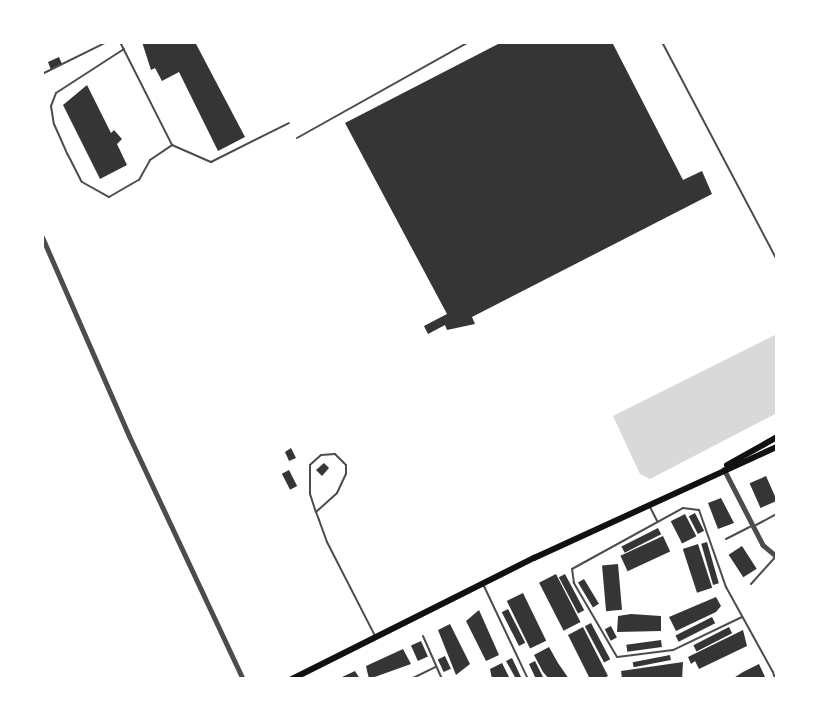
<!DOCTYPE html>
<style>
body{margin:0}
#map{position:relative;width:819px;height:721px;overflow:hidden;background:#fff;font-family:Rubik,sans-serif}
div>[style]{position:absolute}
.water>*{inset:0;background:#d9d9d9}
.building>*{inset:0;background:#353535;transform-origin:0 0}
.service>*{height:2px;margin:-1px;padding:0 1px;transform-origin:1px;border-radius:1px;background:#4c4c4c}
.minor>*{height:4.5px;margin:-2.25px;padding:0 2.25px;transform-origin:2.25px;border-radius:2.25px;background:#4c4c4c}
.tertiary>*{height:5px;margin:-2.5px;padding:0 2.5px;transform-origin:2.5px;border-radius:2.5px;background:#4c4c4c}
.secondary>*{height:6px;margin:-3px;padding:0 3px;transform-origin:3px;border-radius:3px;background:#111}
span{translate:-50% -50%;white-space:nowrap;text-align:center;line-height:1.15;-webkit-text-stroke:6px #fff;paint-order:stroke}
.frame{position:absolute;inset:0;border:44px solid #fff;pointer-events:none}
</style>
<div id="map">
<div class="water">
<i style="clip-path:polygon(777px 334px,777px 413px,650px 479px,640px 474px,613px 416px)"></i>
</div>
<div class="building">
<i style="clip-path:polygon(142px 42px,195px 42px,245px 137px,218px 151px,179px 72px,162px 81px,155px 68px,151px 70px)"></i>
<i style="clip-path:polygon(502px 42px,612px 42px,683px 180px,702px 171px,712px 194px,472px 317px,475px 324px,447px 330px,445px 325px,428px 334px,424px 326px,447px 314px,345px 123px)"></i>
<i style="clip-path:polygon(59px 57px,62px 64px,51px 70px,48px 62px)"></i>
<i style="clip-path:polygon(87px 85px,111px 133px,114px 130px,122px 139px,117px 144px,127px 165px,100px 179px,63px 105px)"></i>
<i style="clip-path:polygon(291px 448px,296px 458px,289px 461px,285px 452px)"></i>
<i style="clip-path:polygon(324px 463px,329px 468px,322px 476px,316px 470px)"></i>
<i style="left:289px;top:470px;width:18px;height:8px;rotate:63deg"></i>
<i style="left:766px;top:476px;width:27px;height:18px;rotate:66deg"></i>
<i style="clip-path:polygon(721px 498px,734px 523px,718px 529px,708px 503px)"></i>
<i style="left:695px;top:513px;width:20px;height:7px;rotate:63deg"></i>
<i style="left:685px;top:514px;width:25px;height:16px;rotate:63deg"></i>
<i style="left:658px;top:528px;width:7px;height:41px;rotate:63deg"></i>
<i style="left:663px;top:536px;width:17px;height:47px;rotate:65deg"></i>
<i style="left:707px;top:542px;width:43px;height:6px;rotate:74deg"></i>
<i style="left:698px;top:544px;width:46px;height:16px;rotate:72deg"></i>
<i style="left:742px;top:546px;width:27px;height:16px;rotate:57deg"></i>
<i style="left:618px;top:564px;width:46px;height:16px;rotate:85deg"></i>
<i style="left:556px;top:574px;width:54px;height:19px;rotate:63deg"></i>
<i style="left:565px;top:574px;width:41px;height:7px;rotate:62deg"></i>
<i style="left:584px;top:579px;width:29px;height:7px;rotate:59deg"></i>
<i style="left:523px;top:593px;width:53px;height:18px;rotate:64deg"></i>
<i style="clip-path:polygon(716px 597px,721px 606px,716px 612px,676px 631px,669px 617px)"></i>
<i style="left:508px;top:609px;width:38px;height:7px;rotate:63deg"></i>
<i style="clip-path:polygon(479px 610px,499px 655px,486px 661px,466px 621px)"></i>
<i style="clip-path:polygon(631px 614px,661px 616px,661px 631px,617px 632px,618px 616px)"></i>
<i style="left:712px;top:617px;width:7px;height:41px;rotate:63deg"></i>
<i style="left:591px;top:623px;width:41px;height:7px;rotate:62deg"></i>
<i style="clip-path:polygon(450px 624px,470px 664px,456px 675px,438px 630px)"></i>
<i style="left:611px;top:626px;width:13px;height:7px;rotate:63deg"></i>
<i style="clip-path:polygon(583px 627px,608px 676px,602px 679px,590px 679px,568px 635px)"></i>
<i style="left:729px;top:627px;width:7px;height:40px;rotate:63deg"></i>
<i style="clip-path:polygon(743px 630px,747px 646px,699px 669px,695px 661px,691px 664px,688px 657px)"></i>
<i style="left:661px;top:640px;width:7px;height:35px;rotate:82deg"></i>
<i style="left:421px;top:641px;width:17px;height:11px;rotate:66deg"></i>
<i style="clip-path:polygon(549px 647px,558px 663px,569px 679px,549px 679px,543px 672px,534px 655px)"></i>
<i style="clip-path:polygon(403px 649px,411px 664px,369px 679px,366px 666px)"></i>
<i style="left:670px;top:655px;width:5px;height:38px;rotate:79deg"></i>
<i style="left:445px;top:656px;width:14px;height:8px;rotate:65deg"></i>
<i style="clip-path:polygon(512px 658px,521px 677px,516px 679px,506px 661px)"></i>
<i style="clip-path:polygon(535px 661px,544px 679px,536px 679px,529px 664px)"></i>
<i style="clip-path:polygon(683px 662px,682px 679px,622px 679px,621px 671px)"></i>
<i style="clip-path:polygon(502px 663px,510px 679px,492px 679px,490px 669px)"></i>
<i style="clip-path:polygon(759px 664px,766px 679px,732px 679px,743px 672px)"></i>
<i style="clip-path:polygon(355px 671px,360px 679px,333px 679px,342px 677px)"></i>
</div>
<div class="service">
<i style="left:120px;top:42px;width:115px;rotate:63.2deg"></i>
<i style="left:172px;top:145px;width:43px;rotate:23.6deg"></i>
<i style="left:211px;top:162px;width:87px;rotate:-26.6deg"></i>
<i style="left:662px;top:42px;width:246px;rotate:62.2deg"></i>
<i style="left:124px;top:49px;width:81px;rotate:147.1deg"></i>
<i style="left:56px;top:93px;width:14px;rotate:111deg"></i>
<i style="left:51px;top:106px;width:18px;rotate:81deg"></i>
<i style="left:54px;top:124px;width:34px;rotate:66deg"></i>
<i style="left:68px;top:155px;width:30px;rotate:63deg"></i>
<i style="left:82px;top:182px;width:31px;rotate:29deg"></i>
<i style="left:109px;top:197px;width:34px;rotate:-30deg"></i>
<i style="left:139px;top:180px;width:23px;rotate:-61deg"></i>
<i style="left:150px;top:160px;width:27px;rotate:-34deg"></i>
<i style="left:42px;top:74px;width:72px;rotate:-26.2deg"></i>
<i style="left:297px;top:138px;width:197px;rotate:-29.2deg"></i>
<i style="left:650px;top:507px;width:16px;rotate:63deg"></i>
<i style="left:316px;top:512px;width:28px;rotate:-42deg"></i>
<i style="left:337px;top:493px;width:21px;rotate:-65deg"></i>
<i style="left:346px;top:474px;width:9px;rotate:-90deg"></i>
<i style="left:346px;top:465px;width:16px;rotate:-135deg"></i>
<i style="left:335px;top:454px;width:14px;rotate:176deg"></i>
<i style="left:321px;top:455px;width:15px;rotate:138deg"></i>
<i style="left:310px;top:465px;width:29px;rotate:90deg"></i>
<i style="left:310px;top:494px;width:19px;rotate:72deg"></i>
<i style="left:316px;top:512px;width:9px;rotate:69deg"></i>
<i style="left:319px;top:520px;width:23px;rotate:70deg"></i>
<i style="left:327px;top:542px;width:106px;rotate:62.9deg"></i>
<i style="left:756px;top:525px;width:24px;rotate:-28deg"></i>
<i style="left:726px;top:539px;width:27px;rotate:-27deg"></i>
<i style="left:483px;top:584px;width:105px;rotate:64.7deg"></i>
<i style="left:751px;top:584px;width:38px;rotate:-48deg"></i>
<i style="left:742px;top:617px;width:76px;rotate:154.4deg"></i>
<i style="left:673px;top:650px;width:56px;rotate:172.9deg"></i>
<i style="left:617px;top:657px;width:86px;rotate:-120.2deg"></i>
<i style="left:574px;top:583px;width:14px;rotate:-98deg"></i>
<i style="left:572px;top:569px;width:127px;rotate:-28.8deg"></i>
<i style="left:683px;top:508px;width:16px;rotate:7deg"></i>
<i style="left:699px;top:510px;width:82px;rotate:70.7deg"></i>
<i style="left:726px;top:587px;width:97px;rotate:61.1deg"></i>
<i style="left:773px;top:672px;width:7px;rotate:74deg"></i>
<i style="left:423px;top:636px;width:47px;rotate:66.2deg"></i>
<i style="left:411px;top:679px;width:28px;rotate:-26deg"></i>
</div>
<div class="minor">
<i style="left:724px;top:469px;width:85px;rotate:62.8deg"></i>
<i style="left:763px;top:545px;width:17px;rotate:40deg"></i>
</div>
<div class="tertiary">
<i style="left:42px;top:237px;width:217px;rotate:66.4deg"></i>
<i style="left:129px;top:436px;width:268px;rotate:64.9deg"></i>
</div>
<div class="secondary">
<i style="left:727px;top:465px;width:57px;rotate:-29.2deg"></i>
<i style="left:292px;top:679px;width:271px;rotate:-26.6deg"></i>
<i style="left:534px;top:558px;width:267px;rotate:-24.6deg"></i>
</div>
<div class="frame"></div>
</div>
